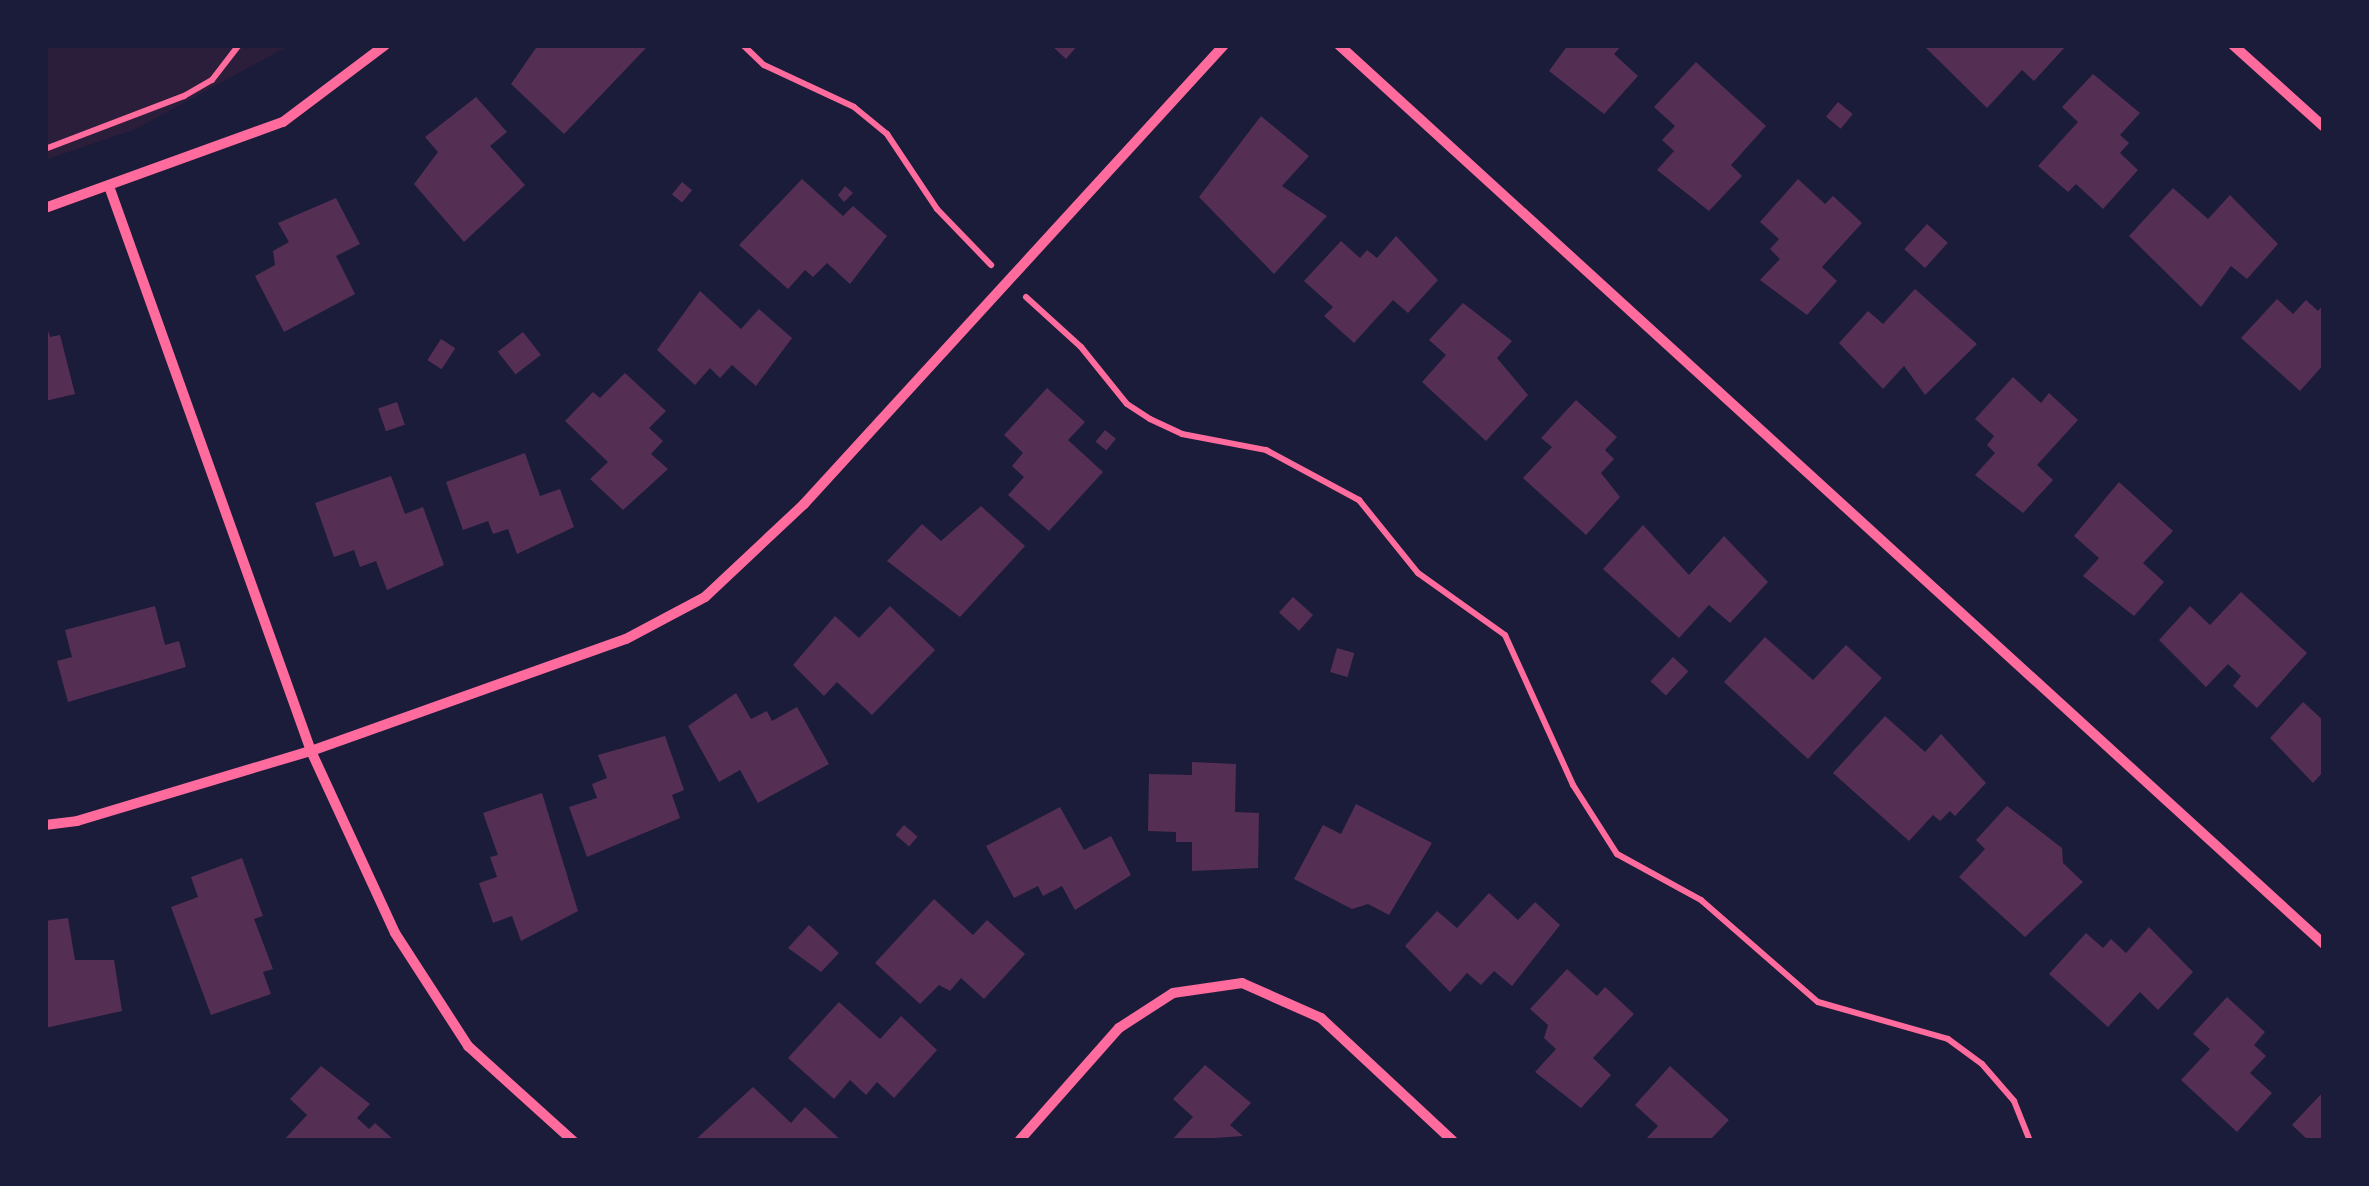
<!DOCTYPE html>
<style>
body{margin:0}
#map{position:relative;width:2369px;height:1186px;overflow:hidden;background:#1b1b3a;font-family:Karla,sans-serif}
div>[style]{position:absolute}
.green>*{inset:0;background:#2a1e3b}
.building>*{inset:0;background:#542f53;transform-origin:0 0}
.path>*{height:6px;margin:-3px;padding:0 3px;transform-origin:3px;border-radius:3px;background:#ff6b9d}
.minor>*{height:10px;margin:-5px;padding:0 5px;transform-origin:5px;border-radius:5px;background:#ff6b9d}
span{translate:-50% -50%;white-space:nowrap;text-align:center;line-height:1.15;-webkit-text-stroke:10px #1b1b3a;paint-order:stroke}
.frame{position:absolute;inset:0;border:48px solid #1b1b3a;pointer-events:none}
</style>
<div id="map">
<div class="green">
<i style="clip-path:polygon(45px 45px,290px 45px,136px 129px,45px 160px)"></i>
</div>
<div class="building">
<i style="clip-path:polygon(538px 45px,642px 45px,646px 48px,564px 134px,511px 84px)"></i>
<i style="clip-path:polygon(1051px 45px,1078px 45px,1066px 59px)"></i>
<i style="clip-path:polygon(1568px 45px,1622px 45px,1614px 54px,1638px 76px,1604px 114px,1549px 71px)"></i>
<i style="clip-path:polygon(1923px 45px,2062px 45px,2065px 47px,2034px 81px,2022px 70px,1987px 108px)"></i>
<i style="clip-path:polygon(1696px 62px,1766px 126px,1731px 165px,1742px 176px,1709px 211px,1657px 170px,1674px 151px,1662px 140px,1675px 126px,1654px 107px)"></i>
<i style="clip-path:polygon(2093px 74px,2140px 113px,2120px 135px,2129px 143px,2120px 153px,2138px 170px,2103px 209px,2076px 184px,2068px 192px,2038px 166px,2078px 122px,2062px 107px)"></i>
<i style="clip-path:polygon(476px 97px,507px 132px,490px 146px,525px 185px,464px 242px,414px 184px,438px 152px,425px 137px)"></i>
<i style="left:1838px;top:102px;width:19px;height:19px;rotate:39deg"></i>
<i style="clip-path:polygon(1261px 116px,1309px 156px,1282px 186px,1327px 216px,1274px 274px,1199px 197px)"></i>
<i style="clip-path:polygon(802px 179px,843px 216px,853px 206px,887px 236px,850px 284px,827px 263px,813px 277px,805px 270px,788px 289px,739px 245px)"></i>
<i style="clip-path:polygon(1798px 179px,1825px 204px,1833px 196px,1862px 223px,1822px 267px,1837px 281px,1807px 315px,1760px 280px,1780px 259px,1770px 249px,1779px 239px,1760px 222px)"></i>
<i style="left:682px;top:182px;width:13px;height:16px;rotate:39deg"></i>
<i style="clip-path:polygon(845px 186px,853px 193px,844px 202px,838px 195px)"></i>
<i style="clip-path:polygon(2173px 188px,2208px 219px,2230px 195px,2278px 244px,2247px 279px,2231px 266px,2201px 307px,2129px 236px)"></i>
<i style="clip-path:polygon(336px 198px,360px 244px,336px 256px,355px 294px,284px 332px,255px 276px,275px 265px,273px 251px,289px 242px,278px 223px)"></i>
<i style="left:1927px;top:224px;width:28px;height:34px;rotate:42deg"></i>
<i style="clip-path:polygon(1396px 236px,1438px 280px,1408px 313px,1393px 300px,1354px 343px,1324px 316px,1333px 307px,1304px 281px,1341px 241px,1360px 258px,1367px 250px,1377px 258px)"></i>
<i style="clip-path:polygon(1915px 289px,1977px 344px,1925px 395px,1904px 366px,1883px 389px,1839px 343px,1868px 311px,1883px 324px)"></i>
<i style="clip-path:polygon(700px 291px,741px 329px,759px 309px,792px 338px,756px 386px,732px 365px,720px 378px,710px 368px,695px 385px,657px 350px)"></i>
<i style="clip-path:polygon(2277px 299px,2293px 314px,2306px 300px,2318px 311px,2324px 304px,2324px 364px,2300px 391px,2241px 338px)"></i>
<i style="clip-path:polygon(1463px 303px,1512px 341px,1497px 358px,1528px 395px,1486px 441px,1422px 382px,1446px 355px,1429px 340px)"></i>
<i style="clip-path:polygon(45px 320px,50px 337px,60px 335px,75px 394px,45px 401px)"></i>
<i style="left:523px;top:332px;width:29px;height:32px;rotate:52deg"></i>
<i style="left:441px;top:339px;width:17px;height:25px;rotate:33deg"></i>
<i style="clip-path:polygon(625px 373px,666px 411px,649px 428px,663px 441px,651px 454px,668px 469px,623px 510px,590px 479px,608px 462px,565px 421px,593px 392px,600px 398px)"></i>
<i style="clip-path:polygon(2013px 377px,2041px 403px,2049px 393px,2078px 420px,2037px 465px,2053px 480px,2023px 513px,1975px 475px,1995px 453px,1987px 445px,1994px 436px,1975px 419px)"></i>
<i style="clip-path:polygon(1047px 388px,1085px 422px,1068px 440px,1103px 472px,1049px 531px,1008px 495px,1024px 477px,1012px 466px,1023px 453px,1004px 435px)"></i>
<i style="clip-path:polygon(1576px 400px,1617px 437px,1605px 450px,1614px 459px,1601px 473px,1620px 497px,1586px 535px,1523px 478px,1552px 447px,1541px 438px)"></i>
<i style="left:397px;top:402px;width:24px;height:20px;rotate:71deg"></i>
<i style="left:1105px;top:430px;width:14px;height:15px;rotate:39deg"></i>
<i style="clip-path:polygon(525px 453px,540px 496px,560px 489px,574px 527px,517px 554px,508px 529px,493px 534px,488px 521px,463px 530px,446px 482px)"></i>
<i style="clip-path:polygon(391px 476px,405px 514px,423px 507px,444px 565px,387px 590px,376px 561px,360px 567px,354px 550px,334px 557px,315px 503px)"></i>
<i style="clip-path:polygon(2119px 482px,2173px 531px,2143px 563px,2164px 582px,2134px 616px,2083px 576px,2099px 558px,2074px 536px)"></i>
<i style="clip-path:polygon(981px 506px,1025px 546px,960px 617px,887px 561px,922px 524px,941px 541px)"></i>
<i style="clip-path:polygon(1643px 525px,1689px 575px,1724px 536px,1768px 582px,1730px 623px,1709px 605px,1679px 638px,1603px 569px)"></i>
<i style="clip-path:polygon(2241px 592px,2307px 653px,2257px 708px,2233px 686px,2241px 676px,2228px 664px,2206px 687px,2159px 640px,2190px 606px,2210px 625px)"></i>
<i style="left:1293px;top:597px;width:27px;height:21px;rotate:42deg"></i>
<i style="clip-path:polygon(155px 606px,165px 645px,179px 641px,186px 667px,68px 702px,57px 661px,72px 657px,65px 630px)"></i>
<i style="clip-path:polygon(890px 606px,935px 650px,872px 715px,837px 682px,824px 696px,793px 665px,835px 616px,859px 638px)"></i>
<i style="clip-path:polygon(1765px 637px,1813px 680px,1846px 645px,1882px 678px,1808px 759px,1724px 682px)"></i>
<i style="left:1337px;top:648px;width:18px;height:25px;rotate:16deg"></i>
<i style="left:1673px;top:657px;width:21px;height:33px;rotate:43deg"></i>
<i style="clip-path:polygon(736px 693px,751px 719px,767px 711px,772px 721px,797px 707px,829px 764px,758px 803px,740px 770px,719px 782px,688px 726px)"></i>
<i style="clip-path:polygon(2303px 702px,2324px 721px,2324px 771px,2313px 783px,2270px 738px)"></i>
<i style="clip-path:polygon(1885px 716px,1925px 752px,1941px 734px,1986px 783px,1955px 816px,1950px 811px,1940px 821px,1933px 815px,1909px 841px,1833px 773px)"></i>
<i style="clip-path:polygon(665px 736px,684px 790px,672px 795px,680px 818px,587px 857px,569px 807px,597px 798px,592px 784px,607px 778px,598px 755px)"></i>
<i style="clip-path:polygon(1192px 762px,1236px 764px,1235px 812px,1259px 813px,1258px 868px,1192px 871px,1192px 842px,1176px 842px,1176px 832px,1148px 831px,1149px 774px,1192px 775px)"></i>
<i style="clip-path:polygon(542px 793px,578px 911px,521px 941px,512px 916px,493px 923px,479px 883px,497px 877px,490px 857px,498px 855px,483px 813px)"></i>
<i style="clip-path:polygon(1356px 804px,1432px 843px,1389px 915px,1368px 904px,1352px 909px,1294px 879px,1323px 825px,1341px 834px)"></i>
<i style="clip-path:polygon(2007px 806px,2062px 848px,2063px 863px,2083px 882px,2025px 937px,1959px 877px,1985px 849px,1976px 840px)"></i>
<i style="clip-path:polygon(1060px 807px,1084px 850px,1111px 836px,1131px 875px,1075px 910px,1062px 886px,1043px 896px,1038px 886px,1014px 898px,986px 846px)"></i>
<i style="left:904px;top:825px;width:18px;height:13px;rotate:41deg"></i>
<i style="clip-path:polygon(242px 858px,263px 916px,254px 919px,273px 969px,263px 972px,271px 994px,211px 1015px,171px 907px,198px 897px,191px 877px)"></i>
<i style="clip-path:polygon(1489px 893px,1518px 920px,1535px 902px,1560px 925px,1512px 986px,1494px 971px,1481px 985px,1467px 973px,1450px 992px,1405px 946px,1437px 911px,1457px 928px)"></i>
<i style="clip-path:polygon(934px 899px,973px 935px,987px 920px,1025px 954px,984px 999px,961px 978px,950px 991px,939px 985px,920px 1004px,875px 963px)"></i>
<i style="clip-path:polygon(68px 918px,75px 960px,114px 960px,122px 1011px,45px 1028px,45px 921px)"></i>
<i style="clip-path:polygon(809px 925px,839px 953px,821px 972px,788px 948px)"></i>
<i style="clip-path:polygon(2149px 927px,2193px 972px,2158px 1010px,2140px 992px,2108px 1027px,2049px 974px,2086px 933px,2103px 948px,2111px 939px,2126px 953px)"></i>
<i style="clip-path:polygon(1567px 969px,1597px 996px,1605px 987px,1634px 1014px,1593px 1058px,1611px 1075px,1581px 1108px,1535px 1072px,1556px 1049px,1544px 1038px,1548px 1025px,1530px 1009px)"></i>
<i style="clip-path:polygon(2227px 997px,2265px 1032px,2254px 1045px,2266px 1056px,2250px 1073px,2272px 1093px,2237px 1132px,2181px 1080px,2210px 1049px,2193px 1034px)"></i>
<i style="clip-path:polygon(839px 1002px,880px 1039px,901px 1016px,937px 1050px,894px 1098px,877px 1082px,866px 1095px,850px 1080px,834px 1099px,788px 1058px)"></i>
<i style="clip-path:polygon(1205px 1065px,1251px 1103px,1230px 1125px,1243px 1136px,1171px 1141px,1193px 1117px,1173px 1099px)"></i>
<i style="clip-path:polygon(321px 1066px,370px 1104px,357px 1118px,369px 1129px,375px 1123px,395px 1141px,283px 1141px,307px 1115px,290px 1099px)"></i>
<i style="clip-path:polygon(1670px 1066px,1729px 1120px,1709px 1141px,1646px 1139px,1658px 1126px,1635px 1105px)"></i>
<i style="clip-path:polygon(753px 1087px,791px 1123px,805px 1107px,842px 1141px,694px 1141px)"></i>
<i style="clip-path:polygon(2324px 1091px,2324px 1141px,2309px 1141px,2292px 1125px)"></i>
</div>
<div class="path">
<i style="left:743px;top:45px;width:29px;rotate:44deg"></i>
<i style="left:764px;top:65px;width:99px;rotate:25deg"></i>
<i style="left:854px;top:107px;width:43px;rotate:39.3deg"></i>
<i style="left:887px;top:134px;width:90px;rotate:56.3deg"></i>
<i style="left:937px;top:209px;width:78px;rotate:46deg"></i>
<i style="left:45px;top:149px;width:149px;rotate:-20.9deg"></i>
<i style="left:184px;top:96px;width:32px;rotate:-30deg"></i>
<i style="left:212px;top:80px;width:44px;rotate:-52.4deg"></i>
<i style="left:1026px;top:297px;width:74px;rotate:42.3deg"></i>
<i style="left:1081px;top:347px;width:73px;rotate:51.1deg"></i>
<i style="left:1127px;top:404px;width:27px;rotate:33deg"></i>
<i style="left:1150px;top:419px;width:35px;rotate:25deg"></i>
<i style="left:1182px;top:434px;width:86px;rotate:10.8deg"></i>
<i style="left:1266px;top:450px;width:106px;rotate:28.3deg"></i>
<i style="left:1359px;top:500px;width:94px;rotate:51.1deg"></i>
<i style="left:1418px;top:573px;width:107px;rotate:35.5deg"></i>
<i style="left:1505px;top:635px;width:165px;rotate:65.6deg"></i>
<i style="left:1573px;top:785px;width:82px;rotate:57.5deg"></i>
<i style="left:1617px;top:854px;width:96px;rotate:28.7deg"></i>
<i style="left:1701px;top:900px;width:155px;rotate:41.1deg"></i>
<i style="left:1818px;top:1002px;width:135px;rotate:15.9deg"></i>
<i style="left:1948px;top:1039px;width:42px;rotate:36.3deg"></i>
<i style="left:1982px;top:1064px;width:49px;rotate:49.1deg"></i>
<i style="left:2014px;top:1101px;width:43px;rotate:68.2deg"></i>
</div>
<div class="minor">
<i style="left:1339px;top:45px;width:1334px;rotate:42.39deg"></i>
<i style="left:2233px;top:45px;width:122px;rotate:42deg"></i>
<i style="left:110px;top:189px;width:597px;rotate:70.32deg"></i>
<i style="left:311px;top:751px;width:200px;rotate:65.2deg"></i>
<i style="left:395px;top:933px;width:135px;rotate:57.1deg"></i>
<i style="left:468px;top:1046px;width:142px;rotate:42.1deg"></i>
<i style="left:45px;top:208px;width:253px;rotate:-19.9deg"></i>
<i style="left:283px;top:122px;width:128px;rotate:-37deg"></i>
<i style="left:45px;top:825px;width:32px;rotate:-7deg"></i>
<i style="left:77px;top:821px;width:244px;rotate:-16.7deg"></i>
<i style="left:311px;top:751px;width:334px;rotate:-19.6deg"></i>
<i style="left:626px;top:639px;width:89px;rotate:-28deg"></i>
<i style="left:705px;top:597px;width:136px;rotate:-43.2deg"></i>
<i style="left:804px;top:504px;width:622px;rotate:-47.54deg"></i>
<i style="left:1019px;top:1141px;width:151px;rotate:-48.5deg"></i>
<i style="left:1119px;top:1028px;width:64px;rotate:-32.9deg"></i>
<i style="left:1173px;top:993px;width:70px;rotate:-8.2deg"></i>
<i style="left:1242px;top:983px;width:86px;rotate:23.9deg"></i>
<i style="left:1321px;top:1018px;width:180px;rotate:43deg"></i>
</div>
<div class="frame"></div>
</div>
